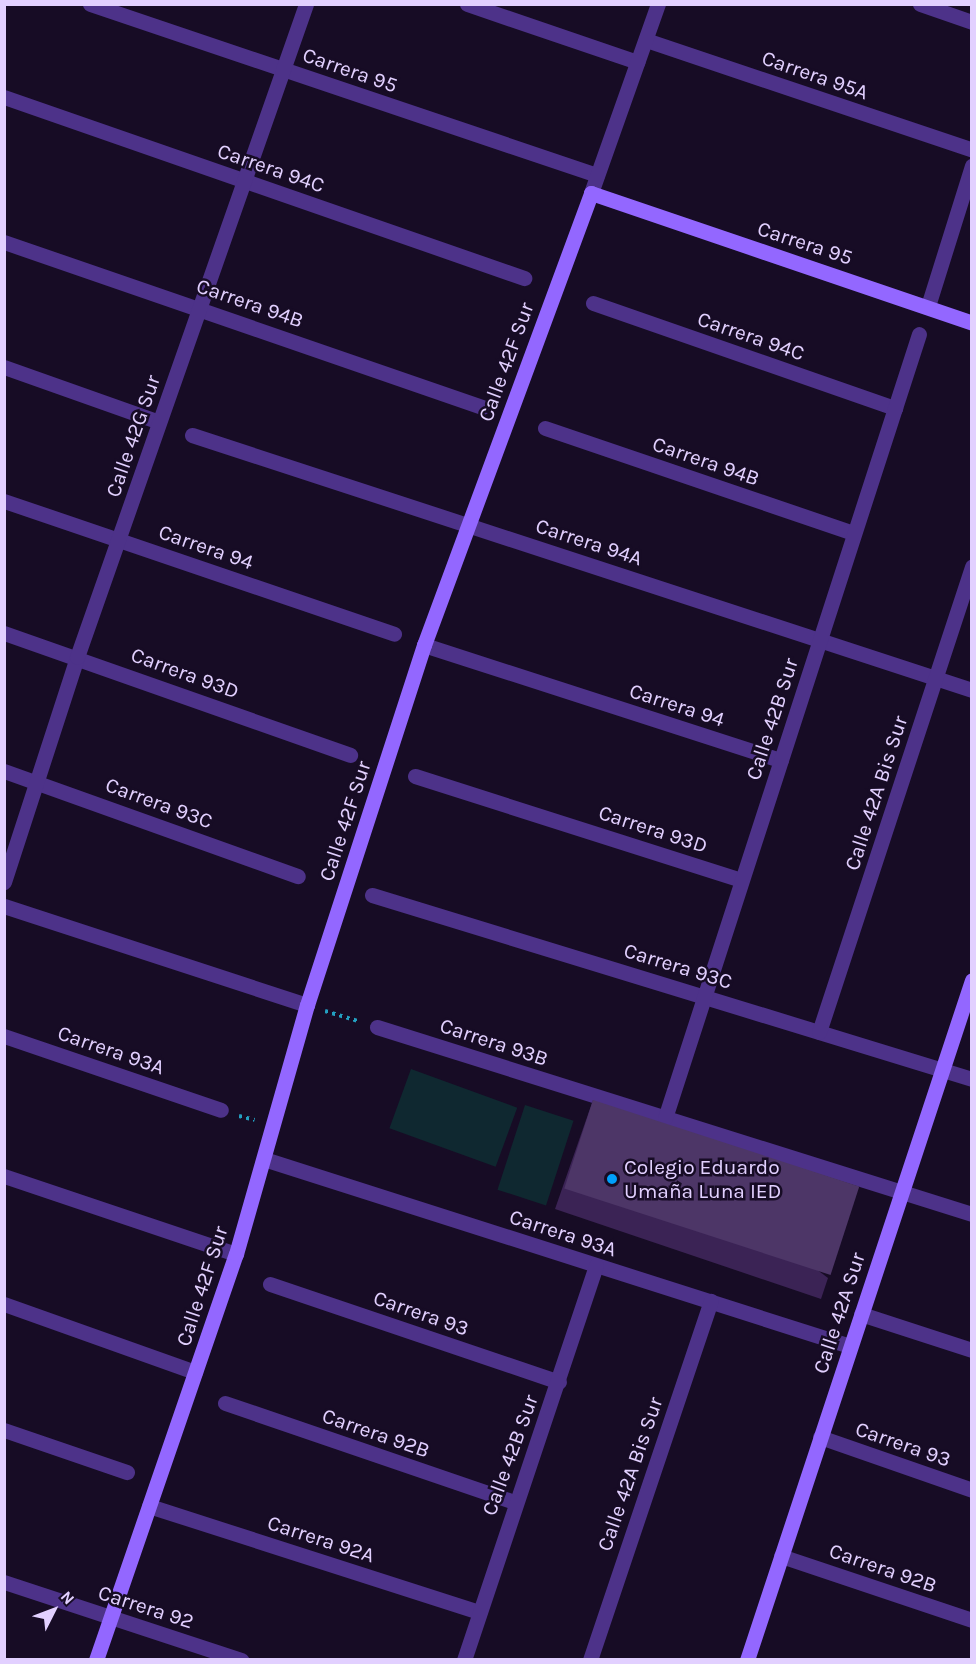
<!DOCTYPE html>
<meta charset="utf-8">
<style>
body{margin:0}
#map{position:relative;width:976px;height:1664px;overflow:hidden;background:#170c25;font-family:Karla,sans-serif}
div>[style]{position:absolute}
.green>*{inset:0;background:#0f2830;transform-origin:0 0}
.path>*{height:4px;margin-top:-2px;transform-origin:0;background:repeating-linear-gradient(90deg,#23a0c1 0 3px,transparent 0 7.5px)}
.street>*{height:15px;margin:-7.5px;padding:0 7.5px;transform-origin:7.5px;border-radius:7.5px;background:#4d3289}
.secondary>*{height:15px;margin:-7.5px;padding:0 7.5px;transform-origin:7.5px;border-radius:7.5px;background:#9367ff}
.wall>*{inset:0;background:#3b2355}
.building>*{inset:0;background:#4d3667;transform-origin:0 0}
.dots>*{width:16px;height:16px;translate:-50% -50%;box-sizing:border-box;border:3px solid #170c25;border-radius:50%}
span{translate:-50% -50%;white-space:nowrap;text-align:center;line-height:1.15;-webkit-text-stroke:5px #170c25;paint-order:stroke}
.street-label{font-size:21px;color:#e2d0ff}
.poi-label{font-size:21px;color:#e2d0ff}
.left{translate:0 -50%;text-align:left}
.frame{position:absolute;inset:0;border:6px solid #e2d0ff;pointer-events:none}
.north{position:absolute;left:24px;top:1580px;width:60px;height:60px;-webkit-text-stroke:4px #170c25;paint-order:stroke;rotate:48deg;font-size:16px;font-weight:700;line-height:24px;text-align:center;color:#e2d0ff}
.north::after{content:'';display:block;margin:auto;width:21px;height:27px;background:#e2d0ff;clip-path:polygon(50% 0,100% 100%,50% 72%,0 100%)}
</style>
<div id="map">
<div class="green">
<i style="left:411px;top:1069px;width:113px;height:63px;rotate:20deg"></i>
<i style="left:525px;top:1105px;width:51px;height:89px;rotate:18deg"></i>
</div>
<div class="path">
<i style="left:325px;top:1011px;width:34px;rotate:17deg"></i>
<i style="left:239px;top:1116px;width:16px;rotate:14deg"></i>
</div>
<div class="street">
<i style="left:90px;top:4px;width:535px;rotate:18.64deg"></i>
<i style="left:467px;top:4px;width:180px;rotate:18.8deg"></i>
<i style="left:920px;top:4px;width:55px;rotate:19.1deg"></i>
<i style="left:646px;top:40px;width:344px;rotate:18.6deg"></i>
<i style="left:4px;top:97px;width:551px;rotate:19.19deg"></i>
<i style="left:591px;top:193px;width:201px;rotate:-70.5deg"></i>
<i style="left:4px;top:242px;width:506px;rotate:19.04deg"></i>
<i style="left:593px;top:303px;width:320px;rotate:19.2deg"></i>
<i style="left:928px;top:306px;width:147px;rotate:-72.6deg"></i>
<i style="left:4px;top:367px;width:164px;rotate:19.5deg"></i>
<i style="left:545px;top:428px;width:326px;rotate:18.8deg"></i>
<i style="left:192px;top:435px;width:821px;rotate:18.1deg"></i>
<i style="left:4px;top:501px;width:412px;rotate:18.8deg"></i>
<i style="left:4px;top:633px;width:367px;rotate:19.4deg"></i>
<i style="left:424px;top:645px;width:375px;rotate:17.9deg"></i>
<i style="left:4px;top:771px;width:312px;rotate:19.7deg"></i>
<i style="left:415px;top:776px;width:342px;rotate:17.7deg"></i>
<i style="left:4px;top:882px;width:237px;rotate:-72deg"></i>
<i style="left:77px;top:657px;width:692px;rotate:-70.67deg"></i>
<i style="left:372px;top:895px;width:628px;rotate:17.05deg"></i>
<i style="left:4px;top:906px;width:319px;rotate:18.1deg"></i>
<i style="left:377px;top:1027px;width:624px;rotate:17.45deg"></i>
<i style="left:819px;top:1032px;width:490px;rotate:-71.8deg"></i>
<i style="left:4px;top:1036px;width:229px;rotate:18.8deg"></i>
<i style="left:665px;top:1118px;width:824px;rotate:-72.05deg"></i>
<i style="left:264px;top:1159px;width:615px;rotate:17.7deg"></i>
<i style="left:4px;top:1176px;width:245px;rotate:18.6deg"></i>
<i style="left:270px;top:1284px;width:305px;rotate:18.7deg"></i>
<i style="left:4px;top:1304px;width:203px;rotate:19.6deg"></i>
<i style="left:861px;top:1314px;width:117px;rotate:18deg"></i>
<i style="left:225px;top:1403px;width:305px;rotate:18.9deg"></i>
<i style="left:4px;top:1430px;width:130px;rotate:18.9deg"></i>
<i style="left:820px;top:1437px;width:161px;rotate:19.2deg"></i>
<i style="left:149px;top:1506px;width:347px;rotate:17.8deg"></i>
<i style="left:781px;top:1556px;width:201px;rotate:18.5deg"></i>
<i style="left:4px;top:1582px;width:250px;rotate:18.2deg"></i>
<i style="left:464px;top:1660px;width:416px;rotate:-71.5deg"></i>
<i style="left:590px;top:1660px;width:379px;rotate:-71.4deg"></i>
</div>
<div class="secondary">
<i style="left:96px;top:1660px;width:429px;rotate:-71deg"></i>
<i style="left:236px;top:1254px;width:259px;rotate:-74.1deg"></i>
<i style="left:307px;top:1005px;width:379px;rotate:-72deg"></i>
<i style="left:424px;top:645px;width:482px;rotate:-69.7deg"></i>
<i style="left:591px;top:193px;width:403px;rotate:18.8deg"></i>
<i style="left:747px;top:1660px;width:716px;rotate:-71.69deg"></i>
</div>
<div class="wall">
<i style="clip-path:polygon(593px 1100px,828px 1278px,821px 1299px,555px 1209px)"></i>
</div>
<div class="building">
<i style="left:593px;top:1100px;width:280px;height:93px;rotate:18deg"></i>
</div>
<div class="dots">
<i style="left:612px;top:1179px;background:#009ffb"></i>
</div>
<div class="street-label">
<span style="left:350px;top:70px;rotate:19deg">Carrera 95</span>
<span style="left:815px;top:75px;rotate:19deg">Carrera 95A</span>
<span style="left:271px;top:168px;rotate:19deg">Carrera 94C</span>
<span style="left:805px;top:243px;rotate:18deg">Carrera 95</span>
<span style="left:250px;top:303px;rotate:19deg">Carrera 94B</span>
<span style="left:751px;top:336px;rotate:19deg">Carrera 94C</span>
<span style="left:506px;top:362px;rotate:-70deg">Calle 42F Sur</span>
<span style="left:133px;top:436px;rotate:-71deg">Calle 42G Sur</span>
<span style="left:706px;top:461px;rotate:19deg">Carrera 94B</span>
<span style="left:589px;top:542px;rotate:18deg">Carrera 94A</span>
<span style="left:206px;top:547px;rotate:19deg">Carrera 94</span>
<span style="left:185px;top:673px;rotate:20deg">Carrera 93D</span>
<span style="left:677px;top:705px;rotate:18deg">Carrera 94</span>
<span style="left:772px;top:719px;rotate:-72deg">Calle 42B Sur</span>
<span style="left:876px;top:793px;rotate:-72deg">Calle 42A Bis Sur</span>
<span style="left:159px;top:803px;rotate:20deg">Carrera 93C</span>
<span style="left:345px;top:821px;rotate:-72deg">Calle 42F Sur</span>
<span style="left:653px;top:829px;rotate:18deg">Carrera 93D</span>
<span style="left:678px;top:966px;rotate:17deg">Carrera 93C</span>
<span style="left:494px;top:1042px;rotate:18deg">Carrera 93B</span>
<span style="left:111px;top:1050px;rotate:19deg">Carrera 93A</span>
<span style="left:563px;top:1233px;rotate:18deg">Carrera 93A</span>
<span style="left:202px;top:1286px;rotate:-72deg">Calle 42F Sur</span>
<span style="left:421px;top:1313px;rotate:19deg">Carrera 93</span>
<span style="left:839px;top:1313px;rotate:-72deg">Calle 42A Sur</span>
<span style="left:376px;top:1433px;rotate:19deg">Carrera 92B</span>
<span style="left:903px;top:1444px;rotate:19deg">Carrera 93</span>
<span style="left:510px;top:1455px;rotate:-70deg">Calle 42B Sur</span>
<span style="left:630px;top:1474px;rotate:-71deg">Calle 42A Bis Sur</span>
<span style="left:321px;top:1539px;rotate:18deg">Carrera 92A</span>
<span style="left:883px;top:1568px;rotate:19deg">Carrera 92B</span>
<span style="left:146px;top:1607px;rotate:18deg">Carrera 92</span>
</div>
<div class="poi-label">
<span class="left" style="left:624px;top:1179px">Colegio Eduardo<br>Umaña Luna IED</span>
</div>
<div class="frame"></div>
<div class="north">N</div>
</div>
